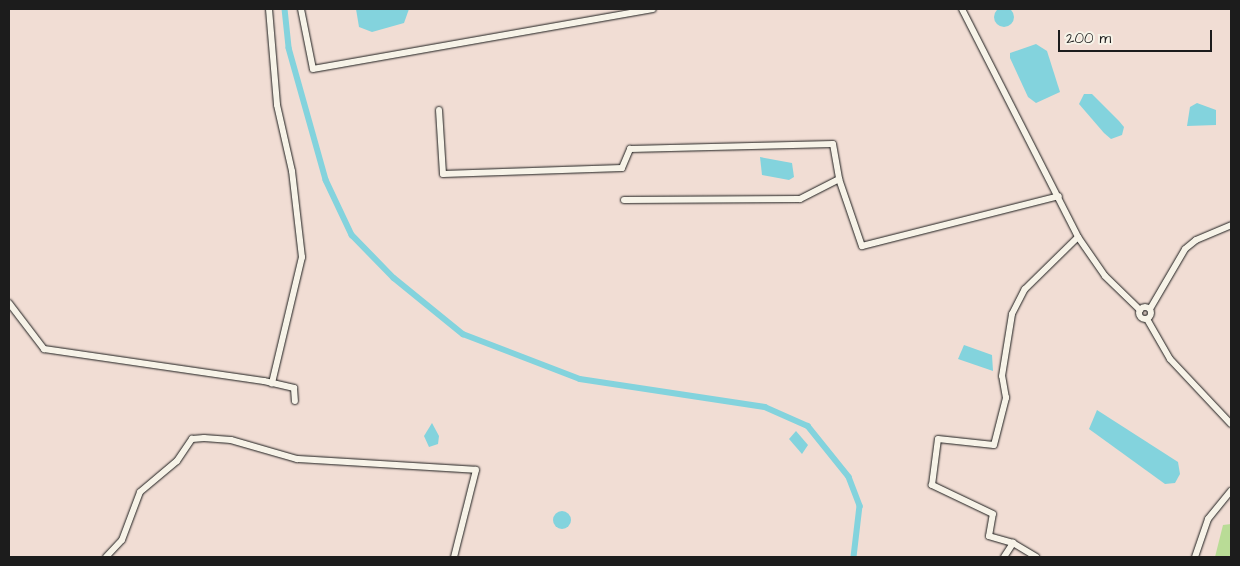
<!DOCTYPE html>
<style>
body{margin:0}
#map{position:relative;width:1240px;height:566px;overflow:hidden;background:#f1ddd4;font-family:"Architects Daughter",sans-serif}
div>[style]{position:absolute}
.green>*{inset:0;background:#b9dc96}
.water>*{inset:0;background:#83d3dd}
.round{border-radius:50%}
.canal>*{height:5.5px;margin:-2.75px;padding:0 2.75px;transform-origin:2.75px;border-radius:2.75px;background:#83d3dd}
.roads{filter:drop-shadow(0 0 1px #1c1c1c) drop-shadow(0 0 1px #1c1c1c)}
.minor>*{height:6px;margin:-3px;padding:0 3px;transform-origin:3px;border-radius:3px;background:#f7f3e8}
.minor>.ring{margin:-3px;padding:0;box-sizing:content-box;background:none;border:6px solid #f7f3e8;border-radius:50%}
span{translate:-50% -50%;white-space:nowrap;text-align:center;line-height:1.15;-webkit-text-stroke:5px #f7f3e8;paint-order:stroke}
.frame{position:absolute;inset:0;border:10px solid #1c1c1c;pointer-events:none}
.scale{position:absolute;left:1058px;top:30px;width:154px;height:22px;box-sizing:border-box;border:2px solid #1c1c1c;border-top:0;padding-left:6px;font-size:15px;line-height:18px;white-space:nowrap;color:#1c1c1c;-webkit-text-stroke:4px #f7f3e8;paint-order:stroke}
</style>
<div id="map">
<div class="green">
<i style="clip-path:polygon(1231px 524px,1231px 557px,1215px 557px,1223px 525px)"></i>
</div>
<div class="water">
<i class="round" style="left:994px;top:7px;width:20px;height:20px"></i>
<i style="clip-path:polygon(356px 9px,409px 9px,404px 23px,372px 32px,359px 27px)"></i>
<i style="clip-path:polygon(1036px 44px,1047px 51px,1060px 92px,1036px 103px,1028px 97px,1010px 58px,1010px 53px)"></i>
<i style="clip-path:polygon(1084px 94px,1092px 94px,1119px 121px,1124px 127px,1122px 135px,1111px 139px,1104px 133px,1079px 104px)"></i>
<i style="clip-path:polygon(1197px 103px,1216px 110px,1216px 125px,1187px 126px,1190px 107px)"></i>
<i style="clip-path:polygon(760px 157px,792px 163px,794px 177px,789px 180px,762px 175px)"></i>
<i style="clip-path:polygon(964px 345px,992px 355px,993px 371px,958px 359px)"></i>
<i style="clip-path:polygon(1097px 410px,1178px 462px,1180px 474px,1175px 483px,1165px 484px,1089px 429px)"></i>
<i style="clip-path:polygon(432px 423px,439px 436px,438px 444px,429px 447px,424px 436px)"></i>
<i style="clip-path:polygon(796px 431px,808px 445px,802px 454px,789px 439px)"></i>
<i class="round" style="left:553px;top:511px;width:18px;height:18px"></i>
</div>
<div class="canal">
<i style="left:285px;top:9px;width:39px;rotate:84deg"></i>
<i style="left:289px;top:48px;width:137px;rotate:74.3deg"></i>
<i style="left:326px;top:180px;width:61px;rotate:64.7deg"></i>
<i style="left:352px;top:235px;width:60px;rotate:45.7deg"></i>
<i style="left:394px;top:278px;width:89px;rotate:39.1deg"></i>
<i style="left:463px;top:334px;width:125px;rotate:21deg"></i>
<i style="left:580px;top:379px;width:187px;rotate:8.6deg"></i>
<i style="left:765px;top:407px;width:47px;rotate:23.8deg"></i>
<i style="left:808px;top:426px;width:65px;rotate:51.2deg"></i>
<i style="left:849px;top:477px;width:31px;rotate:69deg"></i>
<i style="left:860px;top:506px;width:51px;rotate:96.7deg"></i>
</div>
<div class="roads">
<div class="minor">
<i style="left:269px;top:9px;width:96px;rotate:85.2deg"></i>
<i style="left:277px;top:105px;width:68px;rotate:77.2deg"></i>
<i style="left:292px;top:171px;width:87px;rotate:83.4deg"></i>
<i style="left:302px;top:257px;width:130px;rotate:103.4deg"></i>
<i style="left:301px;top:9px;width:61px;rotate:78.7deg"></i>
<i style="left:313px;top:69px;width:345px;rotate:-10deg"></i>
<i style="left:962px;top:9px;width:256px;rotate:63deg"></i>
<i style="left:1078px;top:237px;width:47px;rotate:55.3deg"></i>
<i style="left:1105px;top:276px;width:49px;rotate:44.2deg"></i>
<i style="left:439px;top:110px;width:64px;rotate:86.4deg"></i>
<i style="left:443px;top:174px;width:179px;rotate:-1.9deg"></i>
<i style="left:622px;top:168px;width:21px;rotate:-67deg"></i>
<i style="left:630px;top:149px;width:203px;rotate:-1.4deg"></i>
<i style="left:833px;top:144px;width:36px;rotate:80deg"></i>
<i style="left:839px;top:179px;width:71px;rotate:71.1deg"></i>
<i style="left:862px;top:246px;width:203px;rotate:-14.2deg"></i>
<i style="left:624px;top:200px;width:176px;rotate:-0.3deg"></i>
<i style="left:800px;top:199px;width:44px;rotate:-27.1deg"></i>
<i style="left:9px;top:303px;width:58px;rotate:52.7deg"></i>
<i style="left:44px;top:349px;width:222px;rotate:8.3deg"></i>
<i style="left:264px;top:381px;width:31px;rotate:13deg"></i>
<i style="left:294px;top:388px;width:13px;rotate:86deg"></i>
<i class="ring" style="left:1139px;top:307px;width:6px;height:6px"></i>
<i style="left:1150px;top:309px;width:69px;rotate:-59.7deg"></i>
<i style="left:1185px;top:249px;width:14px;rotate:-39deg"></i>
<i style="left:1196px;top:240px;width:38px;rotate:-23deg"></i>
<i style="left:1147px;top:319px;width:46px;rotate:60.1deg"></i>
<i style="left:1170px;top:359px;width:89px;rotate:46.8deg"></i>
<i style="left:1013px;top:543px;width:27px;rotate:31deg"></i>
<i style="left:106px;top:557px;width:23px;rotate:-47deg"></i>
<i style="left:122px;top:540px;width:51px;rotate:-69.4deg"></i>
<i style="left:140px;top:492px;width:48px;rotate:-40deg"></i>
<i style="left:177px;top:461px;width:27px;rotate:-56deg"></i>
<i style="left:192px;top:439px;width:12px;rotate:-5deg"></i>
<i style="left:204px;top:438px;width:27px;rotate:4deg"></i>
<i style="left:231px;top:440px;width:69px;rotate:16.1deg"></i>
<i style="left:297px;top:459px;width:179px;rotate:3.5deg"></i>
<i style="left:476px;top:470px;width:90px;rotate:104.2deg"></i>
<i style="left:1004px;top:557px;width:17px;rotate:-57deg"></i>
<i style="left:1013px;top:543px;width:25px;rotate:-164deg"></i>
<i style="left:989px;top:536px;width:22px;rotate:-80deg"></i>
<i style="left:993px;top:514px;width:68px;rotate:-154.6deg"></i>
<i style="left:932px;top:485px;width:46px;rotate:-82.6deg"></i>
<i style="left:938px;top:439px;width:56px;rotate:6.1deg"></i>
<i style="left:994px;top:445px;width:49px;rotate:-75.7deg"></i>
<i style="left:1006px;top:398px;width:22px;rotate:-100deg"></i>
<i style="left:1002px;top:376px;width:63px;rotate:-80.8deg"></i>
<i style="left:1012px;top:314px;width:28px;rotate:-63deg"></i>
<i style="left:1025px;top:289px;width:74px;rotate:-44.5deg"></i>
<i style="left:1195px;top:557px;width:40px;rotate:-71.1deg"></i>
<i style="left:1208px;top:519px;width:36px;rotate:-51deg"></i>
</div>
</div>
<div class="frame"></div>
<div class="scale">200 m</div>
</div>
